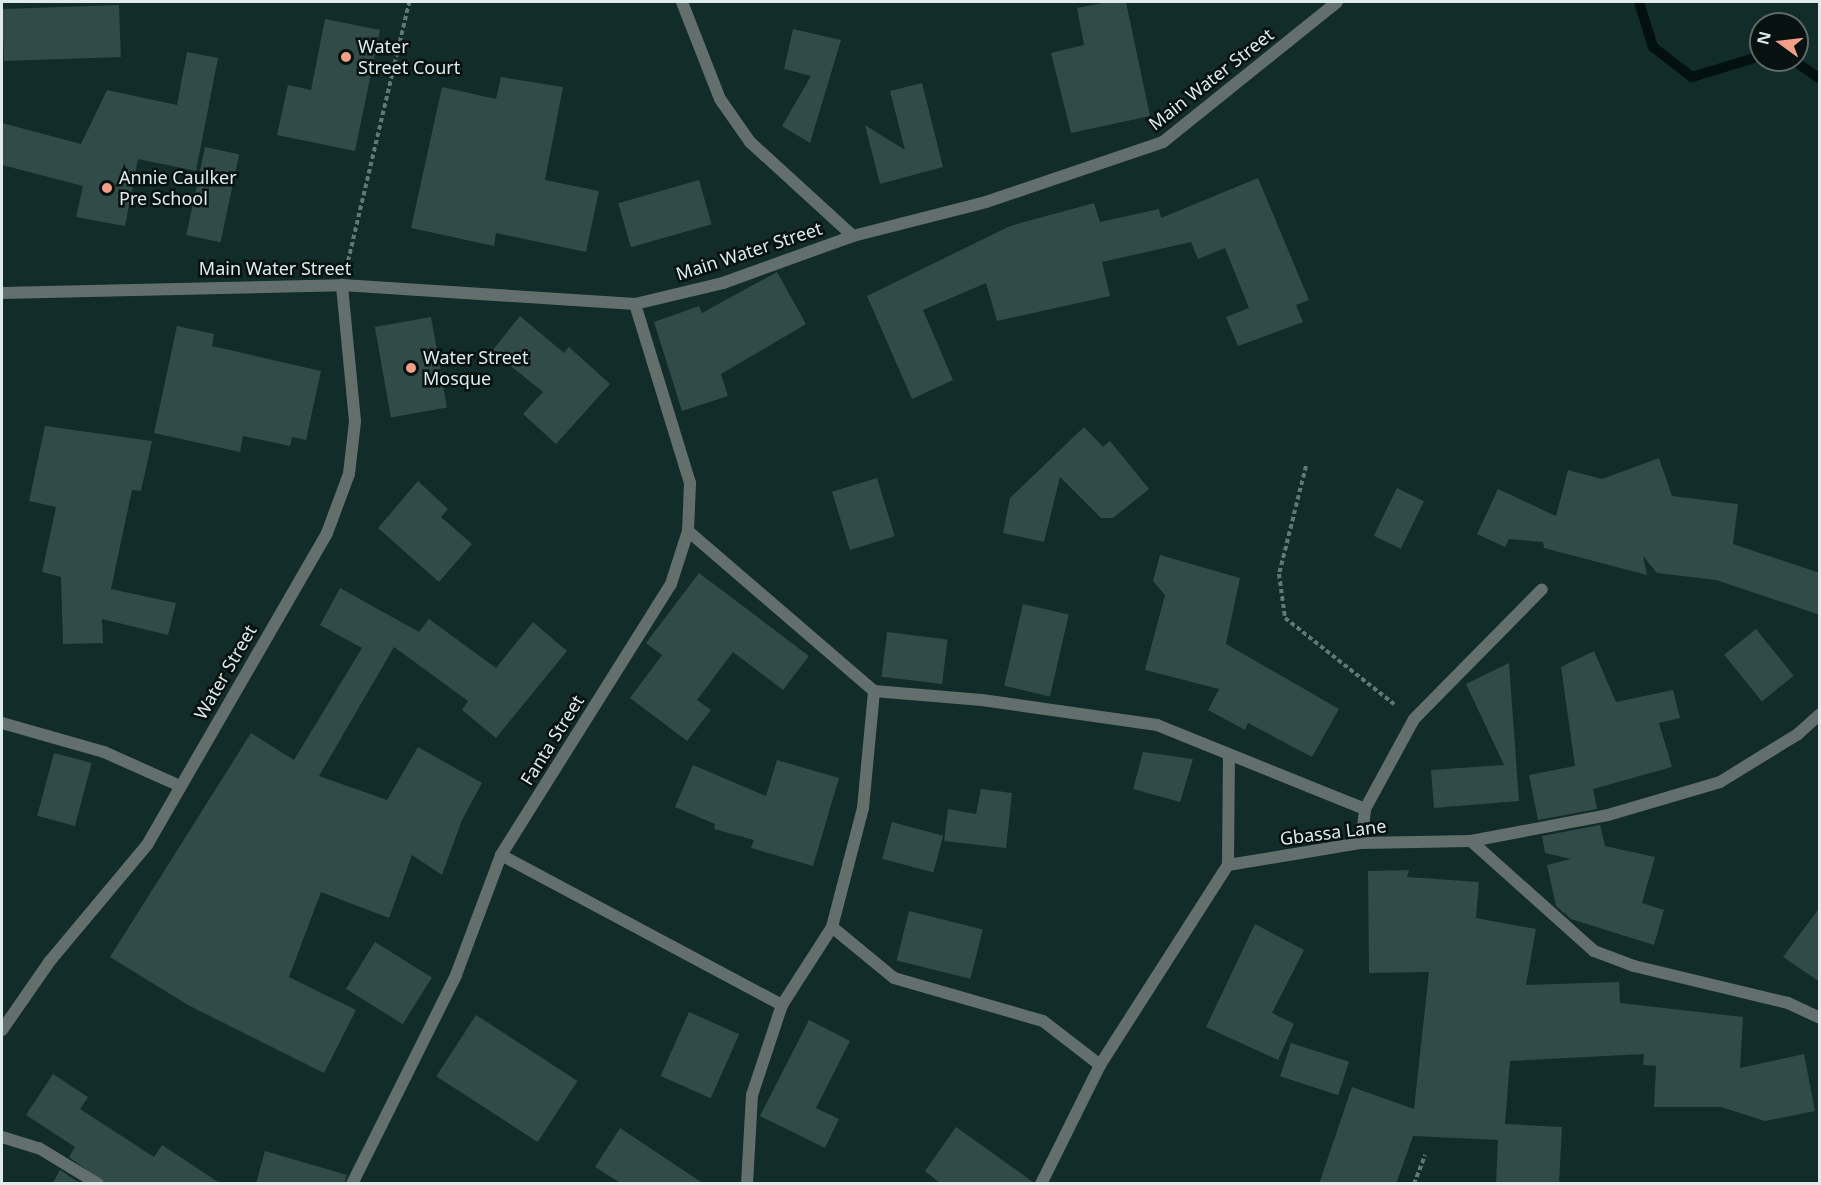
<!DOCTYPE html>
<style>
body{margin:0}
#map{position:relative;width:1821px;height:1185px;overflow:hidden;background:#112c29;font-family:"Noto Sans",sans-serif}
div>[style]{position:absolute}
.stream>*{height:10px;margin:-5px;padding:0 5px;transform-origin:5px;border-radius:5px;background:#02100f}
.building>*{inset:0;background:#304b48;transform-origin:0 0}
.path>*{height:4px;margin-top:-2px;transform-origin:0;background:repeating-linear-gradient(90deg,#627875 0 4.5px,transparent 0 7.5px)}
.street>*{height:12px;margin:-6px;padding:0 6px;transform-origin:6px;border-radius:6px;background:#636f6d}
.dots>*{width:16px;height:16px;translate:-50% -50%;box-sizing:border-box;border:3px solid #071210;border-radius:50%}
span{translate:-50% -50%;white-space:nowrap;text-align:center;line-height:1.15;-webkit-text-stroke:5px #071210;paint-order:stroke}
.poi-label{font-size:18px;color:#ddecea}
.left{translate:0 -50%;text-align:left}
.street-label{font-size:18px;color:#ddecea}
.frame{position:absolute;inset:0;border:3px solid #ddecea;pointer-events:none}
.north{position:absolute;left:1749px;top:12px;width:60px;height:60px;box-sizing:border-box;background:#071210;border:2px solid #5d6967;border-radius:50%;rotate:285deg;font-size:16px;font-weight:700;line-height:24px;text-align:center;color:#ddecea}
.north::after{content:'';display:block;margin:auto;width:21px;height:27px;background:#f49e86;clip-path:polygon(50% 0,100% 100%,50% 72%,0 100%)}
</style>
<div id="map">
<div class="stream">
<i style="left:1639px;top:2px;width:47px;rotate:72.7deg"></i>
<i style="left:1653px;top:47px;width:49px;rotate:37.6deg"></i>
<i style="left:1692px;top:77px;width:72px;rotate:-16.9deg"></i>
<i style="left:1793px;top:60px;width:33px;rotate:35deg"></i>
</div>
<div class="building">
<i style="clip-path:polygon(1108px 2px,1126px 2px,1150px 116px,1071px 133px,1051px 53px,1084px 45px,1077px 8px)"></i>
<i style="left:119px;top:5px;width:52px;height:117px;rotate:88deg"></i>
<i style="clip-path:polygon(325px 19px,380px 30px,355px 151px,277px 135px,288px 85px,311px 90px)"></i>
<i style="clip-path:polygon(793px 29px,841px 40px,810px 143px,782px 126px,811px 76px,784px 69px)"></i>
<i style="clip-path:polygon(187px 52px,218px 58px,196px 171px,138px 159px,125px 226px,76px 217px,83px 186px,2px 165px,2px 123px,81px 144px,107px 90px,177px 105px)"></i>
<i style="clip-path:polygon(501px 77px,563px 87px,545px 180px,599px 191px,586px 252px,496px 233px,494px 246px,411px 228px,442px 87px,496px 99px)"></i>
<i style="clip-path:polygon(922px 83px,943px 167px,880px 184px,865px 125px,905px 150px,890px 91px)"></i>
<i style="left:205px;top:147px;width:35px;height:90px;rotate:12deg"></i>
<i style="clip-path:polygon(1258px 178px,1309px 300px,1296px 305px,1303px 322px,1238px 346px,1226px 317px,1249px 308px,1225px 248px,1198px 259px,1191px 242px,1102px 262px,1110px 296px,997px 321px,986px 283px,923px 310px,953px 380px,912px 399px,867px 296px,1010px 226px,1094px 203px,1100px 222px,1159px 209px,1161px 218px)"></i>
<i style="left:699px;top:180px;width:46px;height:84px;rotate:74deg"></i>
<i style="clip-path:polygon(777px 272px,806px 324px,721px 374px,728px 396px,682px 411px,654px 322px,699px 306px,702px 313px)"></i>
<i style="clip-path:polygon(520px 316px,564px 353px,569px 347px,610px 384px,556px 444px,523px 414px,543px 392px,492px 351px)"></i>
<i style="left:431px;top:317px;width:92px;height:57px;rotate:80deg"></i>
<i style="clip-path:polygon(177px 326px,214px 334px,212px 346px,321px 371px,306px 440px,292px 437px,290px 446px,243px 436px,240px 452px,154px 433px)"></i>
<i style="clip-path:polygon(45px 426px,152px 441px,141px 491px,132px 490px,111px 589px,176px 603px,168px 635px,102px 619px,103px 643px,63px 644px,61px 577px,42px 572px,56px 507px,29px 501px)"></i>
<i style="clip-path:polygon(1084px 427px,1103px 447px,1110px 441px,1149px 489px,1113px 518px,1101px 518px,1060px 477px,1044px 542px,1003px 533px,1010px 498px)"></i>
<i style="clip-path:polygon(1659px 458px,1672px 496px,1738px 504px,1733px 544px,1820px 573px,1820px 615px,1716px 580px,1657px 573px,1643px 556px,1647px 575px,1544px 548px,1543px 542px,1509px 539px,1505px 547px,1477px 534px,1498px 489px,1556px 516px,1568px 470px,1602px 479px)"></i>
<i style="left:877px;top:478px;width:61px;height:47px;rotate:73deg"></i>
<i style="clip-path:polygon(418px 481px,448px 509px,441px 517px,472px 544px,439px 582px,378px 528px)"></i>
<i style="left:1397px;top:488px;width:30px;height:53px;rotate:26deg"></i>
<i style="clip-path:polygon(1160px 555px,1240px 578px,1226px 644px,1339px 709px,1312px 757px,1248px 723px,1245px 730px,1208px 710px,1219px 689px,1145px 670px,1165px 595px,1153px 581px)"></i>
<i style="clip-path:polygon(699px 573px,809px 656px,783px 690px,733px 652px,697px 700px,711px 710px,687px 741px,630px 698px,662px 655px,646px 643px)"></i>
<i style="clip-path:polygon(340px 588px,419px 632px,429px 619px,496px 668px,533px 622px,567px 651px,496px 738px,462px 710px,468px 701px,394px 647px,319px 776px,387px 800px,418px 747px,482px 783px,462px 820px,442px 875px,412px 855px,389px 918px,321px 892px,289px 977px,356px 1010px,324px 1073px,188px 1005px,110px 957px,251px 733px,294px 760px,362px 648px,320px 625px)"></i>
<i style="left:1023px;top:604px;width:47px;height:84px;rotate:13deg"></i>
<i style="left:1756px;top:629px;width:60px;height:41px;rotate:51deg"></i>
<i style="left:887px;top:632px;width:61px;height:45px;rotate:7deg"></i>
<i style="clip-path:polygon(1594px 651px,1616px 702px,1673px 690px,1680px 718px,1659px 723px,1672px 767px,1593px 789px,1597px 809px,1538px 820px,1529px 775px,1575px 766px,1561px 667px)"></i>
<i style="clip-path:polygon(1509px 663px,1519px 801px,1434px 808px,1431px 770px,1504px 765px,1466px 684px)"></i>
<i style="clip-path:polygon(1143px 752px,1193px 759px,1180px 802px,1133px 789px)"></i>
<i style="left:54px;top:753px;width:39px;height:65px;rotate:15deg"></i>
<i style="clip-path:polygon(777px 760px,839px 778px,813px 866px,751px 848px,754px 840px,714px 829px,715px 824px,675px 807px,693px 765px,766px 796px)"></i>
<i style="clip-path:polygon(981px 789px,1012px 793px,1006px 848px,944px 841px,948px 809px,976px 814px)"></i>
<i style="left:892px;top:822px;width:53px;height:38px;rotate:15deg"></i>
<i style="clip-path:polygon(1600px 825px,1605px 846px,1655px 857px,1642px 903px,1664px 910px,1654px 945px,1571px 919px,1556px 906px,1547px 865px,1571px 859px,1545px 853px,1542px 836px)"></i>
<i style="clip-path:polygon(1409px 870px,1407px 877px,1479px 882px,1476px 918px,1536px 929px,1526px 985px,1619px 982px,1620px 1003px,1743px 1017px,1740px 1068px,1804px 1054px,1815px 1111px,1765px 1121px,1721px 1107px,1654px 1107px,1656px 1066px,1643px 1065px,1644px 1054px,1510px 1061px,1505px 1124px,1562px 1127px,1559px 1184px,1496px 1184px,1498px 1140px,1413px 1136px,1396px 1184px,1319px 1184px,1352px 1087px,1414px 1109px,1429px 972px,1369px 973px,1368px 871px)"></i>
<i style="clip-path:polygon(1820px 907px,1820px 982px,1783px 957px)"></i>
<i style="left:909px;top:911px;width:76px;height:51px;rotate:14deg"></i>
<i style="clip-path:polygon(1255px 924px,1304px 950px,1272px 1013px,1294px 1024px,1278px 1060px,1206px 1027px)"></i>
<i style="left:375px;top:942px;width:67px;height:55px;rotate:32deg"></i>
<i style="left:689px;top:1012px;width:55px;height:70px;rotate:24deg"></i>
<i style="left:476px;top:1015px;width:121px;height:73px;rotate:33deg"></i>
<i style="clip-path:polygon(809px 1020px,850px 1041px,816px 1108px,839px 1119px,825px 1148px,760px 1116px)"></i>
<i style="left:1291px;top:1043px;width:61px;height:35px;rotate:18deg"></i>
<i style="clip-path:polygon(53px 1074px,88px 1097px,80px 1109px,154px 1157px,162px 1145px,221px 1184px,106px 1184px,69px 1157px,75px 1147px,26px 1115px)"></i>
<i style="clip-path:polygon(956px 1127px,1033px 1182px,1033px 1184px,941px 1184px,925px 1171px)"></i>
<i style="clip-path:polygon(620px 1128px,704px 1184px,622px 1184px,595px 1167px)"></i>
<i style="clip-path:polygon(265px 1151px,347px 1175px,344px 1184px,256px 1184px)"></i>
<i style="clip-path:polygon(60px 1170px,81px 1184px,52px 1184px)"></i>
</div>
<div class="path">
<i style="left:348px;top:261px;width:266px;rotate:-76.7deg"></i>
<i style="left:1306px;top:466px;width:111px;rotate:104deg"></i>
<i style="left:1279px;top:574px;width:44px;rotate:82.2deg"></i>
<i style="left:1285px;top:618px;width:139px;rotate:38.3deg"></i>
<i style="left:1414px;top:1184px;width:31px;rotate:-69deg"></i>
</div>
<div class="street">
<i style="left:682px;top:2px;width:104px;rotate:68.6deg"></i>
<i style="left:720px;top:99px;width:52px;rotate:55.1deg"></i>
<i style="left:750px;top:142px;width:139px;rotate:42.4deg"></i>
<i style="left:2px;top:293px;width:340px;rotate:-1.3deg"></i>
<i style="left:342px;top:285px;width:294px;rotate:3.7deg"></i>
<i style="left:635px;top:304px;width:90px;rotate:-13.4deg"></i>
<i style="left:723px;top:283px;width:138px;rotate:-19.9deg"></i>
<i style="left:853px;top:236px;width:137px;rotate:-14.3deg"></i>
<i style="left:986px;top:202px;width:187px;rotate:-18.7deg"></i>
<i style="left:1163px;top:142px;width:223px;rotate:-38.8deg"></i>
<i style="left:688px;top:531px;width:245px;rotate:40.7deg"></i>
<i style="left:874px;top:691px;width:108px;rotate:4.8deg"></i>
<i style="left:982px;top:700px;width:177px;rotate:8.1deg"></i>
<i style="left:1157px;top:725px;width:224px;rotate:22deg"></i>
<i style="left:2px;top:723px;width:106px;rotate:15.9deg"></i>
<i style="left:104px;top:752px;width:83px;rotate:24.1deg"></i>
<i style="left:1471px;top:841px;width:165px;rotate:41.8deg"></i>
<i style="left:1594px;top:951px;width:43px;rotate:20.6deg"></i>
<i style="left:1634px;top:966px;width:158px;rotate:13.5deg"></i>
<i style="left:1788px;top:1003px;width:35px;rotate:25deg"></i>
<i style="left:1361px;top:843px;width:34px;rotate:-83deg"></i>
<i style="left:1365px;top:809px;width:102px;rotate:-61.4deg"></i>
<i style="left:1414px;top:719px;width:182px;rotate:-45.4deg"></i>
<i style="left:501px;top:855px;width:319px;rotate:28.1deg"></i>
<i style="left:1228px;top:865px;width:110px;rotate:-89.5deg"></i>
<i style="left:832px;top:927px;width:80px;rotate:39.4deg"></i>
<i style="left:894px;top:978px;width:155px;rotate:16.1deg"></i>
<i style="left:1043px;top:1021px;width:72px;rotate:37.7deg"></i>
<i style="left:2px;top:1030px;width:84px;rotate:-55.2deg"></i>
<i style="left:50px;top:961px;width:151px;rotate:-50.1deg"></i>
<i style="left:147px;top:845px;width:360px;rotate:-60deg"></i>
<i style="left:327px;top:533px;width:63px;rotate:-69.6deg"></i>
<i style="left:349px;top:474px;width:53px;rotate:-83.5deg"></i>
<i style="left:355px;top:421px;width:137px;rotate:-95.5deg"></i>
<i style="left:2px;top:1137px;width:39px;rotate:17deg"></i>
<i style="left:39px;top:1148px;width:69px;rotate:31.4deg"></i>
<i style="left:352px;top:1184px;width:233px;rotate:-63.5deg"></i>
<i style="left:456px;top:975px;width:128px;rotate:-69.4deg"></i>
<i style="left:501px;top:855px;width:320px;rotate:-57.9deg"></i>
<i style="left:671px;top:584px;width:56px;rotate:-72.2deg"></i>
<i style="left:688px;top:531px;width:48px;rotate:-87.6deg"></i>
<i style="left:690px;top:483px;width:187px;rotate:-107.1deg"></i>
<i style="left:747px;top:1184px;width:89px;rotate:-86.8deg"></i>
<i style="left:752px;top:1095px;width:95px;rotate:-71.6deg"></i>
<i style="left:782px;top:1005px;width:93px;rotate:-57.3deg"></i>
<i style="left:832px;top:927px;width:123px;rotate:-75.4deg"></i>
<i style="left:863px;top:808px;width:118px;rotate:-84.6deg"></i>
<i style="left:1041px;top:1184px;width:133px;rotate:-63.6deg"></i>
<i style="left:1100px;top:1065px;width:237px;rotate:-57.4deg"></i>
<i style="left:1228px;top:865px;width:135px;rotate:-9.4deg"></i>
<i style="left:1361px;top:843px;width:110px;rotate:-1deg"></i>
<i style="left:1471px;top:841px;width:139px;rotate:-10.7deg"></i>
<i style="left:1608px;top:815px;width:117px;rotate:-16.4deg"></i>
<i style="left:1720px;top:782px;width:92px;rotate:-31.6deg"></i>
<i style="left:1798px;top:734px;width:30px;rotate:-42deg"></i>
</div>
<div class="dots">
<i style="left:346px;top:57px;background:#f49e86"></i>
<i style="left:107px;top:188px;background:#f49e86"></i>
<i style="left:411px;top:368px;background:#f49e86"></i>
</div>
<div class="poi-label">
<span class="left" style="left:358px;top:57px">Water<br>Street Court</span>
<span class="left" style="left:119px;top:188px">Annie Caulker<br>Pre School</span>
<span class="left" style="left:423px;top:368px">Water Street<br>Mosque</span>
</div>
<div class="street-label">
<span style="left:1211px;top:79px;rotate:-38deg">Main Water Street</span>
<span style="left:749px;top:251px;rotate:-18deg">Main Water Street</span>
<span style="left:275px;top:268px">Main Water Street</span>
<span style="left:225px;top:672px;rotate:-60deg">Water Street</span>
<span style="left:552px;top:740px;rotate:-58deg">Fanta Street</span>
<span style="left:1333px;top:832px;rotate:-7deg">Gbassa Lane</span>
</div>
<div class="frame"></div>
<div class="north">N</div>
</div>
